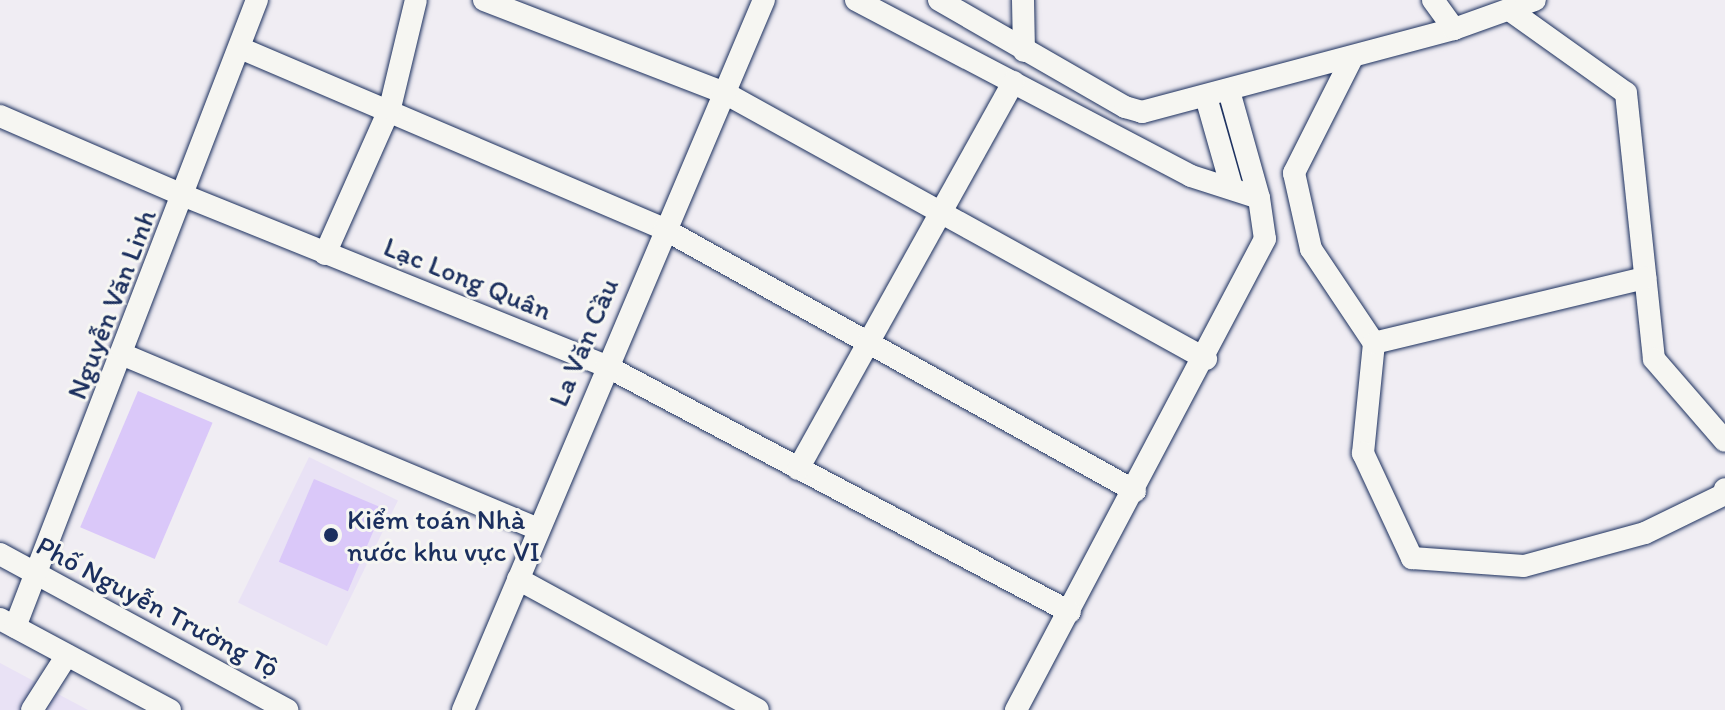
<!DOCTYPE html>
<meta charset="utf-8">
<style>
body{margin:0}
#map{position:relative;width:1725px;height:710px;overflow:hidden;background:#f0edf3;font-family:Itim,sans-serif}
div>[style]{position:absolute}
.built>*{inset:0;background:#e9e2f5;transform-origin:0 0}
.building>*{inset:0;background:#dac8f9;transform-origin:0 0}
.roads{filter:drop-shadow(0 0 2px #1b2f5e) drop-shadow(0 0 2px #1b2f5e)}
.minor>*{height:22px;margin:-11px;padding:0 11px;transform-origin:11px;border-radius:11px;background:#f6f6f2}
.dots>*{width:22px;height:22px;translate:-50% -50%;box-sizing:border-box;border:4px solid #f6f6f2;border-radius:50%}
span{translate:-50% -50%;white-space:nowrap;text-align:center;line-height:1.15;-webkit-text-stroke:6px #f6f6f2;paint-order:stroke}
.street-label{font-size:28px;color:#1b2f5e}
.poi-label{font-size:28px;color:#1b2f5e}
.left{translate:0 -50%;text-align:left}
</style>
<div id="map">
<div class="built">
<i style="left:309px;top:457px;width:99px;height:162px;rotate:26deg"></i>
<i style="clip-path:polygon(0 663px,88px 710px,0 710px)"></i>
</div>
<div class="building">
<i style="left:138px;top:391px;width:81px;height:148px;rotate:23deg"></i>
<i style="left:314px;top:479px;width:75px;height:90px;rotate:23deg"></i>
</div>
<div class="roads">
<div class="minor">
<i style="left:484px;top:0;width:256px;rotate:21.1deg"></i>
<i style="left:723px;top:92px;width:552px;rotate:28.93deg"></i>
<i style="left:856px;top:0;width:378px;rotate:27.7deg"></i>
<i style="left:1191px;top:176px;width:71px;rotate:17.9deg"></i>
<i style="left:1259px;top:198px;width:41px;rotate:81.7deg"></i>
<i style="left:1265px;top:239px;width:533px;rotate:117.86deg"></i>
<i style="left:939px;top:0;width:215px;rotate:29.9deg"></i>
<i style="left:1125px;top:107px;width:18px;rotate:16deg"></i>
<i style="left:1142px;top:112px;width:323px;rotate:-14.9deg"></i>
<i style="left:1454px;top:29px;width:86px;rotate:-19.7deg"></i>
<i style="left:1023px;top:0;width:51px;rotate:88.9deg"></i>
<i style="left:1433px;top:0;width:36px;rotate:54deg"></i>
<i style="left:1511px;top:11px;width:141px;rotate:35.5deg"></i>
<i style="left:1626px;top:93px;width:267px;rotate:84deg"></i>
<i style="left:1654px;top:359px;width:108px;rotate:49.1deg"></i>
<i style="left:240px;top:48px;width:461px;rotate:23.1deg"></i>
<i style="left:664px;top:229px;width:539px;rotate:29.09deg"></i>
<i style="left:1352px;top:58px;width:129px;rotate:116.8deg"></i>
<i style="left:1294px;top:173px;width:78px;rotate:77.4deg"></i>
<i style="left:1311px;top:249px;width:113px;rotate:56.2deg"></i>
<i style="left:1374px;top:343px;width:111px;rotate:95.7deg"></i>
<i style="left:1363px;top:453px;width:116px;rotate:65deg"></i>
<i style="left:1412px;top:558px;width:112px;rotate:4.1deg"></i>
<i style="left:1524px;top:566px;width:125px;rotate:-15.3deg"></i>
<i style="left:1645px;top:533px;width:87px;rotate:-26deg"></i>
<i style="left:1723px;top:495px;width:6px;rotate:-72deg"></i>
<i style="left:1229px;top:91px;width:111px;rotate:74.3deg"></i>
<i style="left:1206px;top:97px;width:95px;rotate:74.1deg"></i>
<i style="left:0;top:116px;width:202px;rotate:23.4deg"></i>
<i style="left:185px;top:196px;width:454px;rotate:22deg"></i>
<i style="left:606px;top:366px;width:525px;rotate:27.93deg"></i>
<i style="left:325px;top:254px;width:160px;rotate:-66deg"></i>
<i style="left:390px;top:108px;width:111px;rotate:-76.5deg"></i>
<i style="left:1374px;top:343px;width:279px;rotate:-13.5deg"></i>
<i style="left:124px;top:355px;width:449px;rotate:22.8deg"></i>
<i style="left:798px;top:469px;width:443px;rotate:-60.9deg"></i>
<i style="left:0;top:554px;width:327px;rotate:28.5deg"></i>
<i style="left:518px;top:579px;width:273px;rotate:28.6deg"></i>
<i style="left:0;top:619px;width:193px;rotate:28.2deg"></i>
<i style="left:15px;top:627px;width:672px;rotate:-68.9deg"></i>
<i style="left:32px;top:710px;width:65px;rotate:-57.5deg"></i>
<i style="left:463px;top:710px;width:771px;rotate:-67.03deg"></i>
</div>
</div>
<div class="dots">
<i style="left:331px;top:535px;background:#1b2f5e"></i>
</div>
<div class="street-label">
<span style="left:468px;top:278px;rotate:22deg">Lạc Long Quân</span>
<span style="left:111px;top:304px;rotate:-69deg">Nguyễn Văn Linh</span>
<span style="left:583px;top:342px;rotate:-67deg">La Văn Cầu</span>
<span style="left:158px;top:606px;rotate:28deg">Phố Nguyễn Trường Tộ</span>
</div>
<div class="poi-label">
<span class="left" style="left:347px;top:535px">Kiểm toán Nhà<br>nước khu vực VI</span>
</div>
</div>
